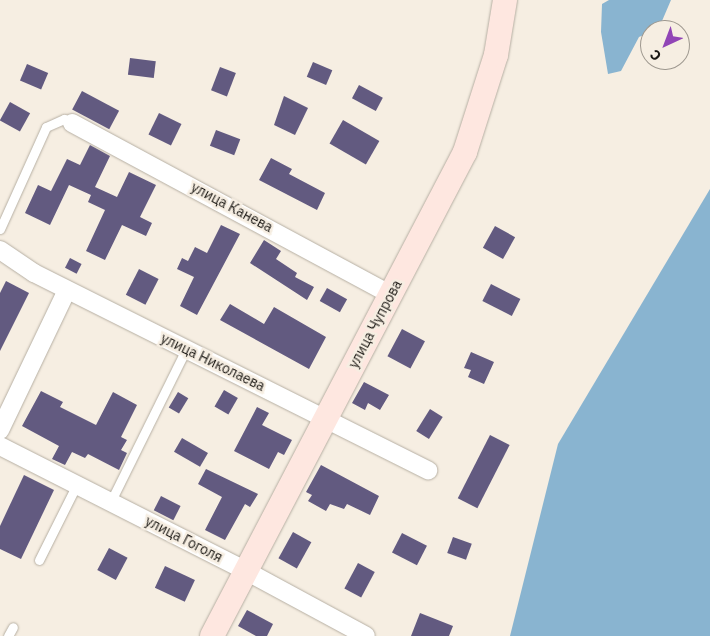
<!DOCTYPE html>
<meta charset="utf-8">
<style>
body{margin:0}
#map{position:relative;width:710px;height:636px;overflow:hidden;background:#f6eee2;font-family:"IBM Plex Sans",sans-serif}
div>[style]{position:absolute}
.water>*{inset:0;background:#89b4d0}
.building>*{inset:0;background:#625a80;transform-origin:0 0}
.roads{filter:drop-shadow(0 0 1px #b6afa3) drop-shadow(0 0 1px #b6afa3)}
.lane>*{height:9px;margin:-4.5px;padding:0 4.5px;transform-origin:4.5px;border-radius:4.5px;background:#fff}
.street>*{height:18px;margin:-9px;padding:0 9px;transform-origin:9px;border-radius:9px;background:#fff}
.secondary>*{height:24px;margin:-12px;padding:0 12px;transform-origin:12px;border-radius:12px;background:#fee7e0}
span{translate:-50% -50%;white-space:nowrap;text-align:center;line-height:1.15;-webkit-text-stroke:5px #f6eee2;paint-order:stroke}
.street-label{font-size:14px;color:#1a1713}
.north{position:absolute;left:640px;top:20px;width:50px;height:50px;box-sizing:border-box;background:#f6eee2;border:1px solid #9e988f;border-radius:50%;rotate:223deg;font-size:14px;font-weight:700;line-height:20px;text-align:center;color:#1a1713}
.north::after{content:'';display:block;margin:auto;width:18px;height:22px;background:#9145b6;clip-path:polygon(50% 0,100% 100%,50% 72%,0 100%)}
</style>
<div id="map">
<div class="water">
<i style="clip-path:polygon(609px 0,671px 0,659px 28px,639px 37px,621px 71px,608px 74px,601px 32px,602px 4px)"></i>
<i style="clip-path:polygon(710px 189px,710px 636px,510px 636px,558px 444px)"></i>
</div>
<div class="building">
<i style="left:130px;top:58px;width:26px;height:17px;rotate:7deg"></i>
<i style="left:313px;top:62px;width:21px;height:16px;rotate:23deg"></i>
<i style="left:27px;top:64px;width:23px;height:18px;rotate:23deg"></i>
<i style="left:220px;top:67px;width:17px;height:25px;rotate:21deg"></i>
<i style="left:359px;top:85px;width:27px;height:15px;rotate:28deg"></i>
<i style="left:82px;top:91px;width:42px;height:21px;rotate:28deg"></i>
<i style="clip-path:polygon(284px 96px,308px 108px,295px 135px,274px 125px)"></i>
<i style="left:10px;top:102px;width:23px;height:21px;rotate:29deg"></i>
<i style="left:159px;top:113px;width:25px;height:24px;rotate:26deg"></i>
<i style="left:343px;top:120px;width:42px;height:27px;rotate:30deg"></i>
<i style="left:216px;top:130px;width:26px;height:17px;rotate:21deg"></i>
<i style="clip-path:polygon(90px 145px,110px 156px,95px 187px,117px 197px,129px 172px,156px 185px,140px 217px,152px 223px,146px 236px,122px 225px,105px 260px,86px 251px,105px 210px,88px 202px,91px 195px,69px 185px,50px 225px,25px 213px,38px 185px,51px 191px,67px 159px,80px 165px)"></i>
<i style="clip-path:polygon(271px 158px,292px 169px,289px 174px,325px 193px,317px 210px,259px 180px)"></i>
<i style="clip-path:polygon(221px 225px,240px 234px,197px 315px,180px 306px,194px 277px,177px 269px,182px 258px,188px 261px,195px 247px,207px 253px)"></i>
<i style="left:495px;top:226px;width:23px;height:25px;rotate:29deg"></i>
<i style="clip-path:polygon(264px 240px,281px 251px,276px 259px,297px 273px,295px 277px,314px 287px,307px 300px,250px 263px)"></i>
<i style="left:70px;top:258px;width:13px;height:11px;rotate:27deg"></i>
<i style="left:139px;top:269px;width:22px;height:29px;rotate:27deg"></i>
<i style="clip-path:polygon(6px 281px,29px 293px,0 351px,0 293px)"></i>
<i style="left:491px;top:284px;width:33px;height:19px;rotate:27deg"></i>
<i style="left:327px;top:288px;width:23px;height:15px;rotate:29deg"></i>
<i style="clip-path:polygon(230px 304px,264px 324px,274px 307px,326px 337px,309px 369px,220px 320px)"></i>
<i style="left:402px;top:329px;width:26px;height:31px;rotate:28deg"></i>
<i style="clip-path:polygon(471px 352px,494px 362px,484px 384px,468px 377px,471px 370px,464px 368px)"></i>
<i style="clip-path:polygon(364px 382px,389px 395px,380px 410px,368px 403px,365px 410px,352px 403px)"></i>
<i style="left:224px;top:390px;width:16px;height:19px;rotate:30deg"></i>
<i style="clip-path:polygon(41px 391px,63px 402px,60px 407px,96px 425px,113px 392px,137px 405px,121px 437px,127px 440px,121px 450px,127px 453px,119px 470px,88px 454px,85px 458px,72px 452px,65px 465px,52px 459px,59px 446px,22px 426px)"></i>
<i style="left:178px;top:392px;width:12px;height:18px;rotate:31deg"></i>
<i style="clip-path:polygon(257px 407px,269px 413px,262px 425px,292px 440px,284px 455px,278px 452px,269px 469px,234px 451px)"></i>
<i style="left:430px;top:409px;width:15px;height:26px;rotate:32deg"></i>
<i style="left:490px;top:435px;width:22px;height:71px;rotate:27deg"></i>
<i style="left:182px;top:438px;width:30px;height:16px;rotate:30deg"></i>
<i style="clip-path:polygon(321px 465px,379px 496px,370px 515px,347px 504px,344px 509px,330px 504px,326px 511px,308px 501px,312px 495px,306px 492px)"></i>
<i style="clip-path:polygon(206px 469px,258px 494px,250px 507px,245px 504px,225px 540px,205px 530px,222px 497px,198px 484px)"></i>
<i style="clip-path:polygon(24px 475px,54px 490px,21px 559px,0 549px,0 526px)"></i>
<i style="left:161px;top:496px;width:22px;height:16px;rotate:27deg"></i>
<i style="left:293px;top:532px;width:21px;height:30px;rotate:29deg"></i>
<i style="left:402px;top:533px;width:28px;height:22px;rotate:27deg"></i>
<i style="left:453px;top:537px;width:20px;height:17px;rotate:20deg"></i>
<i style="left:109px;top:548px;width:21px;height:25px;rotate:28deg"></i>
<i style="left:358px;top:563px;width:19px;height:29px;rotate:28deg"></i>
<i style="left:165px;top:566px;width:33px;height:24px;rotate:25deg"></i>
<i style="clip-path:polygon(247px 610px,273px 624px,267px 636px,256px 636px,238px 626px)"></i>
<i style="clip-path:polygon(420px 613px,453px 626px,449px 636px,411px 636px)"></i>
</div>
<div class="roads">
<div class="lane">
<i style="left:0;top:229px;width:112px;rotate:-65.7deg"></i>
<i style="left:46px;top:127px;width:20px;rotate:-24deg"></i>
<i style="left:64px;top:119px;width:9px;rotate:27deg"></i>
<i style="left:111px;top:501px;width:169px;rotate:-63.7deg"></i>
<i style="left:39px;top:560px;width:85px;rotate:-63.4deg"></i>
<i style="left:8px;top:636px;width:10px;rotate:-61deg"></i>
</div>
<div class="street">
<i style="left:72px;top:123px;width:362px;rotate:28.3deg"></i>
<i style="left:0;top:250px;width:41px;rotate:34.1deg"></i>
<i style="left:34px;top:273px;width:441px;rotate:26.6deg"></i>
<i style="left:0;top:430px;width:155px;rotate:-64.4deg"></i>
<i style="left:0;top:446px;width:276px;rotate:26.9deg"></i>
<i style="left:246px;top:571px;width:136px;rotate:28.4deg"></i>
</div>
<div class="secondary">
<i style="left:212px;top:636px;width:546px;rotate:-62.4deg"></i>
<i style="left:465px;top:152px;width:102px;rotate:-72.3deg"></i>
<i style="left:496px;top:55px;width:56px;rotate:-80.7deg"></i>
</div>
</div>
<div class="street-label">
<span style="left:232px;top:207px;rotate:28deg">улица Канева</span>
<span style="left:375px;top:324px;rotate:-62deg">улица Чупрова</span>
<span style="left:213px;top:362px;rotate:26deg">улица Николаева</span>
<span style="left:184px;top:539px;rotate:27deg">улица Гоголя</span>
</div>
<div class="north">С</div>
</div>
